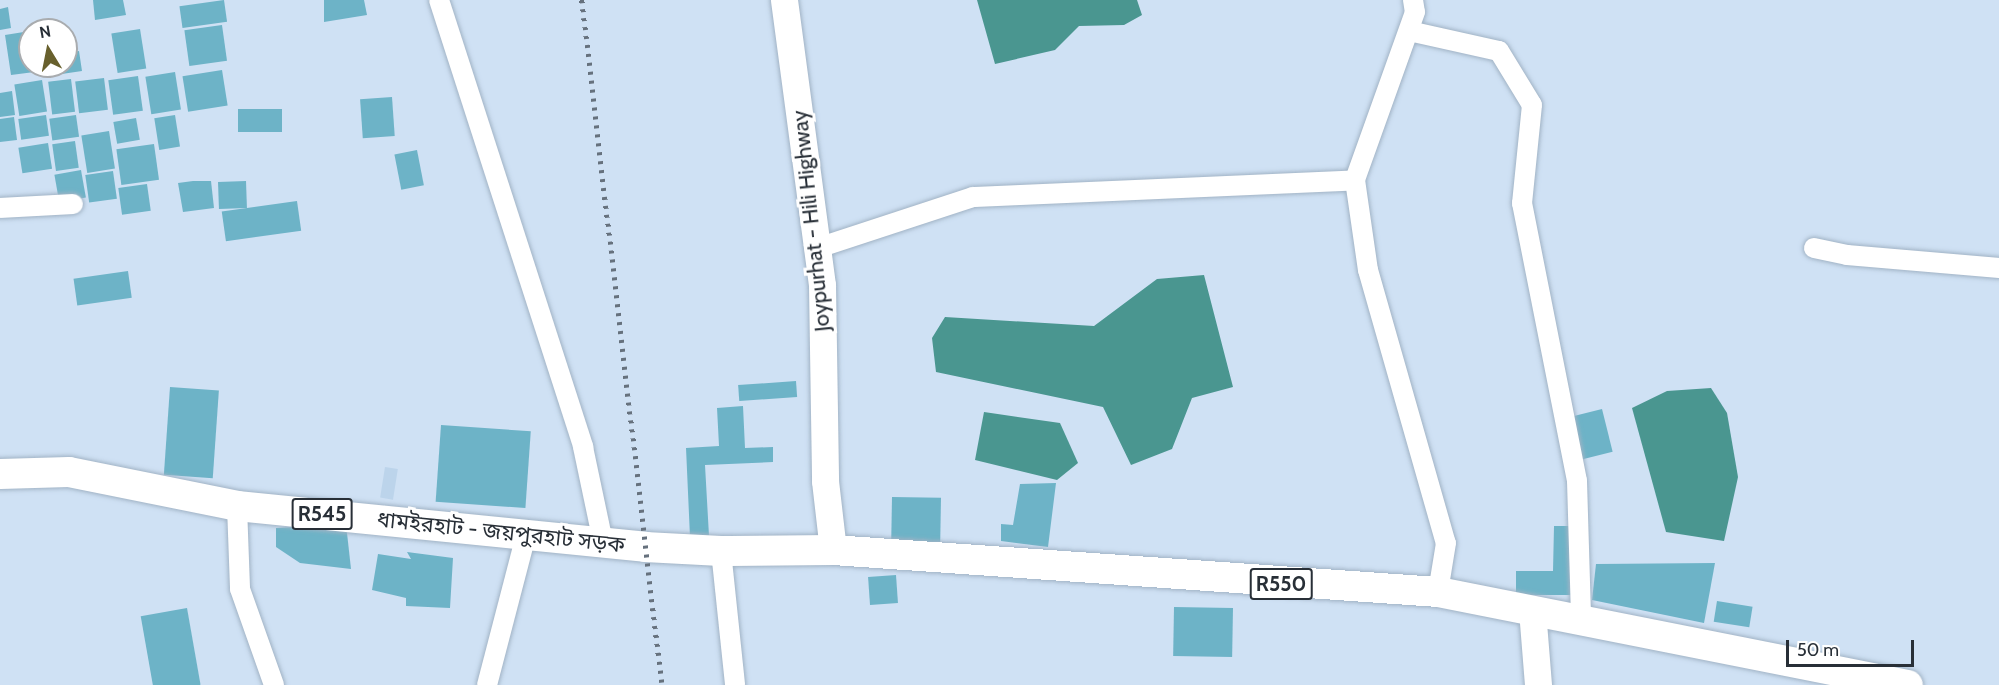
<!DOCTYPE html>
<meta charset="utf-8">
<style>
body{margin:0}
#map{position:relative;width:1999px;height:685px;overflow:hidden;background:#cfe1f4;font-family:Cabin,"Noto Sans Bengali",sans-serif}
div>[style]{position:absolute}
.built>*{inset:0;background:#bcd4eb;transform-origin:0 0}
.water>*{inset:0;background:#4a9690}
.building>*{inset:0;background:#6db3c7;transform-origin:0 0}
.roads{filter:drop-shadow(0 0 2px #a1b3c5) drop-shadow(0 0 2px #a1b3c5)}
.minor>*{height:20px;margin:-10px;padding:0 10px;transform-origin:10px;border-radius:10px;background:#fff}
.secondary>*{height:27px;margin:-13.5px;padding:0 13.5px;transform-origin:13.5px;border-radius:13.5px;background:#fff}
.primary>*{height:30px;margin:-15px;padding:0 15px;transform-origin:15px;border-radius:15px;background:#fff}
.rail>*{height:4.5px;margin-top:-2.25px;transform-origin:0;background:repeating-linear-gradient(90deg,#66717d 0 3px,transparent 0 9px)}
span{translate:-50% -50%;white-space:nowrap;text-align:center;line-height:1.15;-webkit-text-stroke:6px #fff;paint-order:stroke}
.shield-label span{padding:2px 4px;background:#fff;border:2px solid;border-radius:4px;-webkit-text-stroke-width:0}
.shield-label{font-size:21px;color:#282f37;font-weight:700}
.street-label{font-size:22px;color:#282f37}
.north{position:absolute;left:18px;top:18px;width:60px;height:60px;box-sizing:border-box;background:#fff;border:2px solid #a9acaf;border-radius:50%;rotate:350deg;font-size:16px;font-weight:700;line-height:24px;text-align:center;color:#282f37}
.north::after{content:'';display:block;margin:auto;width:21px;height:27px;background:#68602d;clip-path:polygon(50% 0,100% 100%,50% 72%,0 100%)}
.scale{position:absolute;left:1786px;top:640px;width:128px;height:27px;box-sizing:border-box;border:3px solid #282f37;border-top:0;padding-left:8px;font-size:18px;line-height:21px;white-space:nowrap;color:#282f37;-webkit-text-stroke:4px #fff;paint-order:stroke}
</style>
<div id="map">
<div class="built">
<i style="left:385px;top:467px;width:13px;height:31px;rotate:9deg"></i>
</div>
<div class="water">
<i style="clip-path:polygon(977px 0,1137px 0,1142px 15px,1124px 25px,1079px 26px,1055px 50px,995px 64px)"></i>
<i style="clip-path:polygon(1204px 275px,1233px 387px,1192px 398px,1172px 449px,1131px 465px,1103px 407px,936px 372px,932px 338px,945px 317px,1094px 326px,1157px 279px)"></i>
<i style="clip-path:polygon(1711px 388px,1727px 413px,1738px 477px,1724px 541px,1666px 532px,1632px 408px,1667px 391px)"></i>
<i style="clip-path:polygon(984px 412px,1060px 423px,1078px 463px,1057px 480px,975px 460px)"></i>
</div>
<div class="building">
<i style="clip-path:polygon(93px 0,123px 0,126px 15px,95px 20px)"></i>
<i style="left:224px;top:0;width:22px;height:45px;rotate:82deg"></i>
<i style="clip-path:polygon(324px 0,364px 0,367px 15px,324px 22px)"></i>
<i style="clip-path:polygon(8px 7px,11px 28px,0 30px,0 9px)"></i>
<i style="left:222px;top:25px;width:36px;height:38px;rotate:82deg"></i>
<i style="left:140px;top:29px;width:40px;height:29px;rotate:81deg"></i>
<i style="clip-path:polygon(30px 31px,30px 66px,41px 66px,42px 71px,11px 75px,5px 35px)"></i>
<i style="clip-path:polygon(79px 51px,82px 71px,48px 76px,46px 66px,66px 66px,66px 53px)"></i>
<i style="left:222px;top:70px;width:36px;height:40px;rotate:81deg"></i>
<i style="left:175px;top:72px;width:38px;height:30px;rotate:81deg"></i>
<i style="left:138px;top:76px;width:35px;height:30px;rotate:82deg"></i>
<i style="left:104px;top:78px;width:32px;height:29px;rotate:83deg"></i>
<i style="left:71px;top:79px;width:33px;height:23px;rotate:83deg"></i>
<i style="left:42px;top:80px;width:32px;height:28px;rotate:81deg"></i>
<i style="clip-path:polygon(12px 91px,15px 115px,0 117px,0 93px)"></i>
<i style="left:392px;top:97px;width:39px;height:32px;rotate:86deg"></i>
<i style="left:238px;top:109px;width:44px;height:23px"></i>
<i style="left:46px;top:115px;width:21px;height:28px;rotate:82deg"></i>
<i style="left:76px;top:115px;width:22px;height:27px;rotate:82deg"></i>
<i style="left:175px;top:115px;width:32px;height:21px;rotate:81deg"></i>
<i style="clip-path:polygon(14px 117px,17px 140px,0 142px,0 119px)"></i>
<i style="left:136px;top:118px;width:22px;height:23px;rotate:80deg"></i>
<i style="left:109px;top:131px;width:38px;height:28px;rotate:81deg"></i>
<i style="left:75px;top:141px;width:27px;height:23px;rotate:82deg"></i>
<i style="left:48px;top:143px;width:26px;height:30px;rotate:81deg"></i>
<i style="left:154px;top:144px;width:36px;height:38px;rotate:82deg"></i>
<i style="left:417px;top:150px;width:36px;height:23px;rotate:79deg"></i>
<i style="left:81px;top:170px;width:28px;height:27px;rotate:80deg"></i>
<i style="left:113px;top:171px;width:28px;height:28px;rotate:82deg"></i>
<i style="clip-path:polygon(193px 181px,211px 181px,214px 208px,183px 212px,178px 183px)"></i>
<i style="left:246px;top:181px;width:27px;height:28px;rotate:88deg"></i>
<i style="left:147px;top:184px;width:27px;height:29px;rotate:82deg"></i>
<i style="left:297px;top:201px;width:30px;height:76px;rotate:82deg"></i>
<i style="left:128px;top:271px;width:27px;height:55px;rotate:82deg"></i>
<i style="left:796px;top:381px;width:16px;height:58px;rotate:86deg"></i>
<i style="left:170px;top:387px;width:49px;height:88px;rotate:4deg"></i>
<i style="clip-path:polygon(743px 406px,745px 448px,773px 447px,773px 462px,705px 465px,709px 536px,690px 537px,686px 448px,719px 446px,717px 408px)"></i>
<i style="left:1602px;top:409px;width:44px;height:34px;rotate:76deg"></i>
<i style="left:441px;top:425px;width:90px;height:77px;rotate:4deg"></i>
<i style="clip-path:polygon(1056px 483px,1048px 547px,1001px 541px,1001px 524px,1013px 525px,1020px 484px)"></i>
<i style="left:892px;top:497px;width:49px;height:51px;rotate:1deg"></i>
<i style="clip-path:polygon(346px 524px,351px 569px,300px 563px,276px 547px,276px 528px)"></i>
<i style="clip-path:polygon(1554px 526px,1575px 526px,1574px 595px,1516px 595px,1516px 571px,1553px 571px)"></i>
<i style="clip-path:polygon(407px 552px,453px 558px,450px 608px,406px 606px,406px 598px,372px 590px,378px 554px,411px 559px)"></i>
<i style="clip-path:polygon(1715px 563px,1704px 623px,1592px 600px,1596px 564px)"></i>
<i style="left:896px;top:575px;width:28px;height:28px;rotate:86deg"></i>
<i style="left:1717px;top:601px;width:36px;height:21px;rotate:9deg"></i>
<i style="left:1174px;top:607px;width:59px;height:49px;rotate:1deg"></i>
<i style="left:187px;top:608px;width:78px;height:47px;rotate:80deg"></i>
</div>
<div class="roads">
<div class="minor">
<i style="left:439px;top:0;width:470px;rotate:72.1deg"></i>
<i style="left:583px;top:447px;width:97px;rotate:78.1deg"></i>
<i style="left:1413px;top:0;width:12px;rotate:81deg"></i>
<i style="left:1415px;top:12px;width:178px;rotate:109.7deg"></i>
<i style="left:1355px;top:180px;width:91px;rotate:81.8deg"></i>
<i style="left:1368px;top:270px;width:284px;rotate:74.1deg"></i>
<i style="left:1446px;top:543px;width:50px;rotate:99.3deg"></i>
<i style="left:1409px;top:31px;width:92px;rotate:12.5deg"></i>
<i style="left:1499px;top:51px;width:63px;rotate:58.6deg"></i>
<i style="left:1532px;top:105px;width:99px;rotate:95.8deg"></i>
<i style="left:1522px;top:203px;width:283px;rotate:78.8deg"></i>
<i style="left:1577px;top:481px;width:138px;rotate:88.3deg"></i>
<i style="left:0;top:208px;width:73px;rotate:-3.1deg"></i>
<i style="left:1814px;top:248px;width:34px;rotate:12deg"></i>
<i style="left:1847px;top:255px;width:153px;rotate:4.9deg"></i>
<i style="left:815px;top:249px;width:166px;rotate:-18.2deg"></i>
<i style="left:973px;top:197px;width:382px;rotate:-2.5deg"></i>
<i style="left:237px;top:506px;width:83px;rotate:87.9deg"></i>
<i style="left:240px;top:589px;width:102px;rotate:70.5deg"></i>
<i style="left:721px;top:551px;width:135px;rotate:84deg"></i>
<i style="left:487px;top:685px;width:155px;rotate:-75.4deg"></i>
</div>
<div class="secondary">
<i style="left:784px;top:0;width:288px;rotate:82.4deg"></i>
<i style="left:822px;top:285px;width:196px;rotate:89.1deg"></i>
<i style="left:825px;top:481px;width:69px;rotate:83.4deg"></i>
<i style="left:1532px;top:610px;width:75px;rotate:85.4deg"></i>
</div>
<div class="primary">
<i style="left:0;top:474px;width:69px;rotate:-1.7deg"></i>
<i style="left:69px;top:472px;width:171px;rotate:11.4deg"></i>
<i style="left:237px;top:506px;width:410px;rotate:5.7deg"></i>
<i style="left:645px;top:547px;width:76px;rotate:3deg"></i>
<i style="left:721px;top:551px;width:112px;rotate:-0.5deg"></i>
<i style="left:833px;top:550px;width:606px;rotate:3.97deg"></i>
<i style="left:1438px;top:592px;width:479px;rotate:11.2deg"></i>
</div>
</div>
<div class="rail">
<i style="left:582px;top:0;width:690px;rotate:83.34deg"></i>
</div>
<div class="shield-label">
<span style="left:322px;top:514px">R545</span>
<span style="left:1281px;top:584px">R550</span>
</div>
<div class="street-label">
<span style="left:811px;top:221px;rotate:-96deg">Joypurhat - Hili Highway</span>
<span style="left:501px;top:532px;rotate:6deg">ধামইরহাট - জয়পুরহাট সড়ক</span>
</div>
<div class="north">N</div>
<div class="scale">50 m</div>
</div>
